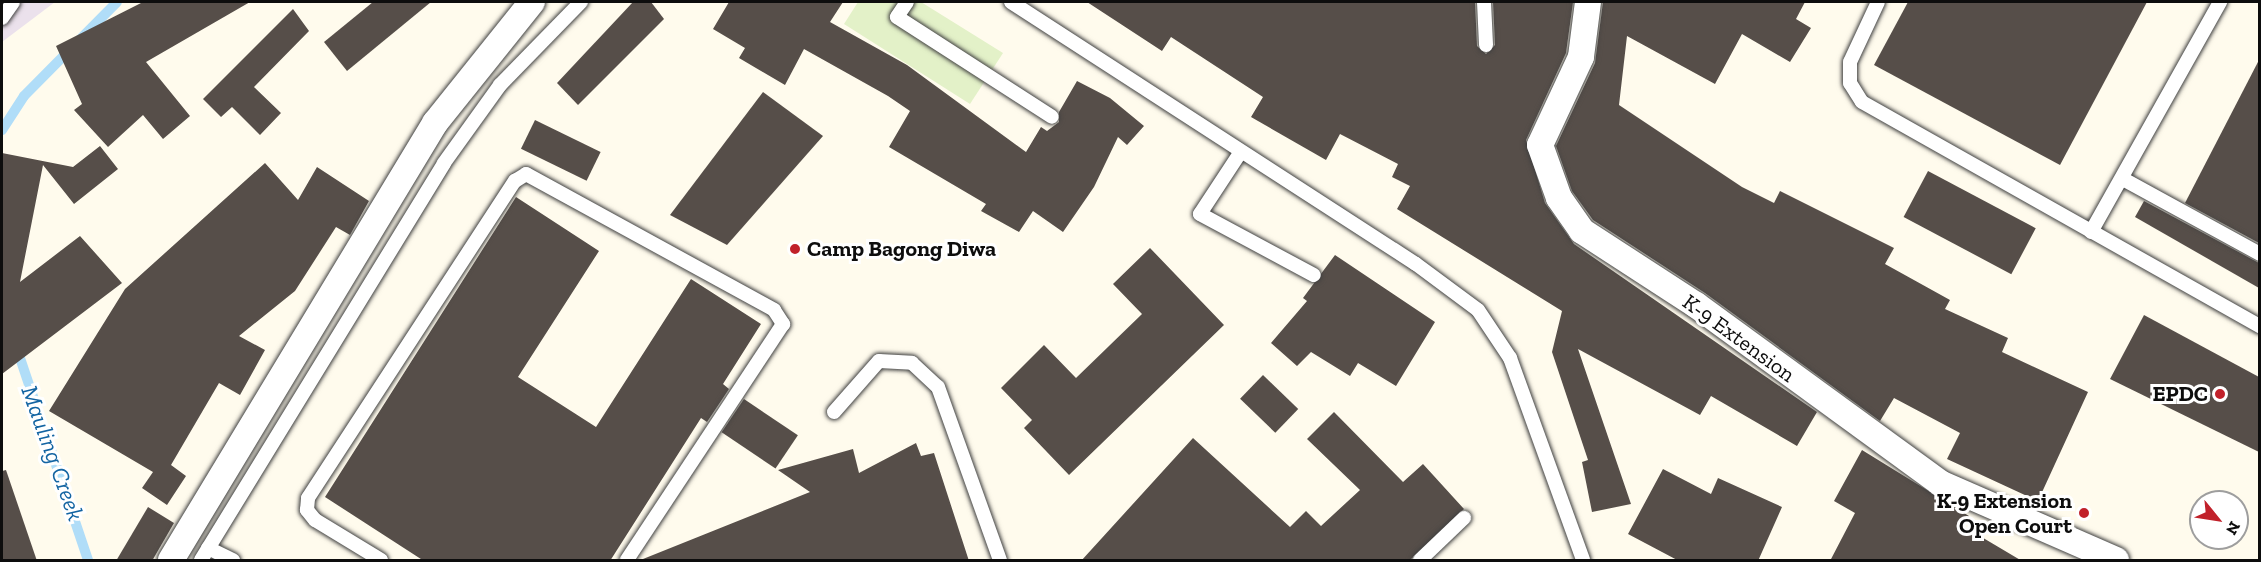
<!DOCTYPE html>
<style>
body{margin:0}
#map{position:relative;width:2261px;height:562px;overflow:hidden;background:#fffbed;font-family:"Zilla Slab",serif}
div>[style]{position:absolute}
.industrial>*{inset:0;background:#ebe1ec}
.pitch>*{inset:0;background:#e3f1c8}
.stream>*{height:10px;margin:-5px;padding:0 5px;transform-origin:5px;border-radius:5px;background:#b0ddf8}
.building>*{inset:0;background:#564e49;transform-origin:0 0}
.roads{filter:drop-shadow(0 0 2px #404040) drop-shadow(0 0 2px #404040)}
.service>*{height:14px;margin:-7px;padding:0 7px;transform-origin:7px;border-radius:7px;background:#fff}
.minor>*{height:26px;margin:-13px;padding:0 13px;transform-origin:13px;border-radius:13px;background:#fff}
.dots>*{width:16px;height:16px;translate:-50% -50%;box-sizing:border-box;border:3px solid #fff;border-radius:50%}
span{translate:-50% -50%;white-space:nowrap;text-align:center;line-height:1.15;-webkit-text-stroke:6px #fff;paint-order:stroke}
.poi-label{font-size:22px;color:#0d0d0d;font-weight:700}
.left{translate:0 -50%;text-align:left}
.right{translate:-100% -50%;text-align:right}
.street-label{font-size:22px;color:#0d0d0d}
.water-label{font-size:24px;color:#1364a2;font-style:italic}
.frame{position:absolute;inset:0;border:3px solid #0d0d0d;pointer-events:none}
.north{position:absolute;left:2189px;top:490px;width:60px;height:60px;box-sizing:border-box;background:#fff;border:2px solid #9e9e9e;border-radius:50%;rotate:120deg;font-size:16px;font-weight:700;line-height:24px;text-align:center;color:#0d0d0d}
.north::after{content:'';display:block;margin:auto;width:21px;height:27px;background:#c1212a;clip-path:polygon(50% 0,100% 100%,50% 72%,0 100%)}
</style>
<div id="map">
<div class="industrial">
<i style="clip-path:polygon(2px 2px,55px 2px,2px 42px)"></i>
</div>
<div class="pitch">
<i style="clip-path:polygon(858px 2px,921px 2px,1003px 53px,970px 104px,844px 24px)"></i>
</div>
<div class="stream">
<i style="left:2px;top:130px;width:40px;rotate:-57.1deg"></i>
<i style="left:24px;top:96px;width:132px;rotate:-45.3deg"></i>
<i style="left:17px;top:349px;width:223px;rotate:71.4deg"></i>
</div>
<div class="building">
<i style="clip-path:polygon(143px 2px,250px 2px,146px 62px,190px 116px,163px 139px,143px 115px,108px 147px,74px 110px,82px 104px,56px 46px)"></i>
<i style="clip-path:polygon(373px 2px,431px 2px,347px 71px,324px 42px)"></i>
<i style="clip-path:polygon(633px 2px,651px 2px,664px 19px,578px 105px,557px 83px)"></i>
<i style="clip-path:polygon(729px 2px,843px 2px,830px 22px,907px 65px,1026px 152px,1041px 127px,1047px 131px,1059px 122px,1059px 112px,1077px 81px,1110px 98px,1144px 126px,1127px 145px,1118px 137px,1094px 187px,1063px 232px,1033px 211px,1019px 232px,981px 211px,986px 204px,889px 147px,910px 111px,888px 96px,804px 49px,785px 85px,739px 58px,745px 48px,713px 29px)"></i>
<i style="clip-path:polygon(1087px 2px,1475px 2px,1477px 46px,1486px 54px,1495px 45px,1493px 2px,1573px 2px,1566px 53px,1526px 140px,1545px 203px,1574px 244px,1817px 412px,1797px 446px,1711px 396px,1700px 415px,1578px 349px,1631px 504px,1592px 512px,1582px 462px,1588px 460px,1552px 352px,1562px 311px,1397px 209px,1410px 186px,1392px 177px,1398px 164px,1340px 134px,1326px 160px,1251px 117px,1263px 97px,1171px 37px,1162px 51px)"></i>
<i style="clip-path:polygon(1603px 2px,1805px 2px,1796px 19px,1811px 28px,1790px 62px,1742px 34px,1715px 84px,1627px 36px,1619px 105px,1742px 187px,1774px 203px,1780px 191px,1894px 248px,1885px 264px,1950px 300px,1945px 309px,2008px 338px,2002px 352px,2088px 392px,2038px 501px,1947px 459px,1960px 433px,1894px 398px,1880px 421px,1705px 293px,1593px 220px,1572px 191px,1556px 146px,1595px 63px)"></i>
<i style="clip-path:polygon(1908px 2px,2147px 2px,2060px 165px,1874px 65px)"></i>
<i style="clip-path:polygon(293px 9px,309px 31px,254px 87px,281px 113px,260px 135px,232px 107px,221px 117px,203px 99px)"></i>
<i style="clip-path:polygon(2259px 60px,2259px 243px,2185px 203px)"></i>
<i style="clip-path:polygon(763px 92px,823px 136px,727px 245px,670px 215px)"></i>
<i style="left:535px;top:120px;width:73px;height:32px;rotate:26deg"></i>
<i style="clip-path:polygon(100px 146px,118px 169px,74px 204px,43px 165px,20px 282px,80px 236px,122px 283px,2px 374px,2px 153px,73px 167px)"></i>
<i style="clip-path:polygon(265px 163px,298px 200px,317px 167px,369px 201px,350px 235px,336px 227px,295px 291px,239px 336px,265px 350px,240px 395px,219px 383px,171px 465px,186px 476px,167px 505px,142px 488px,153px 472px,49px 411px,125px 289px)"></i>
<i style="left:1928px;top:171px;width:122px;height:52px;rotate:28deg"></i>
<i style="clip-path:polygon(516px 197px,599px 251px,518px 377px,596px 427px,691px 279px,761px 324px,723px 384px,729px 389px,707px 422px,701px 418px,610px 561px,424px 561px,325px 497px)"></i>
<i style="clip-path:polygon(2144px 201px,2259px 263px,2259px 288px,2135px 217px)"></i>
<i style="clip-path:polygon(1150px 248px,1224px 325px,1069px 475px,1024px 428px,1032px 420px,1001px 388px,1044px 345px,1076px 378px,1142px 314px,1113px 284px)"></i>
<i style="clip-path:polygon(1335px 255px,1435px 322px,1396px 386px,1358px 363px,1350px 376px,1311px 352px,1297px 366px,1271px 343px,1307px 301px,1303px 298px)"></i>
<i style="clip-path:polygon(2144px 315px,2259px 377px,2259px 452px,2110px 379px)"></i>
<i style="left:1263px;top:375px;width:49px;height:33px;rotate:44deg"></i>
<i style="left:744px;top:399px;width:65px;height:40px;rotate:34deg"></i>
<i style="clip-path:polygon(1334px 412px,1403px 482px,1423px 464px,1464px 509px,1409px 561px,1081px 561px,1193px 438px,1290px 527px,1306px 511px,1321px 526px,1360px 490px,1307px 439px)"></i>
<i style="clip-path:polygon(916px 443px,921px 456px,934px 453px,969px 561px,638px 561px,810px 492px,778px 470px,853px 449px,859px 473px)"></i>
<i style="clip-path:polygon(1862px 450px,1969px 516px,1963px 526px,2022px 561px,1830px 561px,1855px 513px,1834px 501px)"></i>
<i style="clip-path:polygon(1663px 469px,1711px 494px,1718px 478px,1782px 507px,1758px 561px,1679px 561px,1628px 534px)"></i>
<i style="clip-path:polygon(6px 470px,37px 561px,2px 561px,2px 471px)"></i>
<i style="clip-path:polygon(148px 507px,174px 523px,152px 561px,116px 561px)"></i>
</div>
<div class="roads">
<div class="service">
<i style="left:907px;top:2px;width:18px;rotate:124deg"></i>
<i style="left:897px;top:17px;width:184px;rotate:32.8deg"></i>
<i style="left:1011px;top:2px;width:482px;rotate:32.9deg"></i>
<i style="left:1416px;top:264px;width:77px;rotate:36.6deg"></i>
<i style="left:1478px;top:310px;width:58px;rotate:56.3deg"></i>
<i style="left:1510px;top:358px;width:215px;rotate:70.1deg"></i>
<i style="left:1484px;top:2px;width:43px;rotate:87.3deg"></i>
<i style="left:1878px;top:2px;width:66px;rotate:115deg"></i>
<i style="left:1850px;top:62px;width:21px;rotate:90deg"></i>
<i style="left:1850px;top:83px;width:22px;rotate:58deg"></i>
<i style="left:1862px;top:102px;width:457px;rotate:29.4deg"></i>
<i style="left:2px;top:18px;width:19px;rotate:-55deg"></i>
<i style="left:1240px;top:153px;width:73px;rotate:123.3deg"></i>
<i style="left:1200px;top:214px;width:129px;rotate:28.2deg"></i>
<i style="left:2123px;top:179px;width:156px;rotate:28.7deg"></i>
<i style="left:2091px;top:232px;width:264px;rotate:-60.7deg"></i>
<i style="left:834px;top:412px;width:68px;rotate:-48.6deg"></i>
<i style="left:879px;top:361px;width:33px;rotate:3deg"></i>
<i style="left:912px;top:363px;width:35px;rotate:43deg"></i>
<i style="left:938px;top:387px;width:184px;rotate:70.3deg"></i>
<i style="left:208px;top:548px;width:28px;rotate:26deg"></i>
<i style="left:201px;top:560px;width:465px;rotate:-58.5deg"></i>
<i style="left:444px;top:163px;width:96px;rotate:-54.3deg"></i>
<i style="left:500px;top:85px;width:116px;rotate:-45.7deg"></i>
<i style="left:381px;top:560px;width:77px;rotate:-148.8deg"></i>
<i style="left:315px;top:520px;width:13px;rotate:-129deg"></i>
<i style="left:307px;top:510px;width:12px;rotate:-85deg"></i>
<i style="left:308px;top:498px;width:379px;rotate:-56.9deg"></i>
<i style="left:515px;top:181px;width:13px;rotate:-32deg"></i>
<i style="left:526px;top:174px;width:283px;rotate:28.7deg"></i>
<i style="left:774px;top:310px;width:17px;rotate:57deg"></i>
<i style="left:783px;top:324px;width:283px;rotate:123.5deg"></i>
<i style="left:1420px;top:560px;width:61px;rotate:-43.7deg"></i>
</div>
<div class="minor">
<i style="left:1588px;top:2px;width:55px;rotate:97.3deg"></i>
<i style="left:1581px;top:57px;width:97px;rotate:115deg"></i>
<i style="left:1540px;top:145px;width:56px;rotate:70.3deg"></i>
<i style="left:1559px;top:198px;width:40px;rotate:55.1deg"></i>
<i style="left:1582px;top:231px;width:136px;rotate:33deg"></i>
<i style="left:1696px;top:305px;width:302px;rotate:36.1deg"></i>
<i style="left:1940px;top:483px;width:192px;rotate:23.6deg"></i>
<i style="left:171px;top:560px;width:511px;rotate:-58.86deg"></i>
<i style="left:435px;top:123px;width:155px;rotate:-51.3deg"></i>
</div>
</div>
<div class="dots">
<i style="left:795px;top:249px;background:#c1212a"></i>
<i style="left:2220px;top:394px;background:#c1212a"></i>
<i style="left:2084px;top:513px;background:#c1212a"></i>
</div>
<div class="poi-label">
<span class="left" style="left:807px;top:249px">Camp Bagong Diwa</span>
<span class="right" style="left:2208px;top:394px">EPDC</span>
<span class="right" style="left:2072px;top:513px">K-9 Extension<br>Open Court</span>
</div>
<div class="street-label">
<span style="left:1739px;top:338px;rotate:36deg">K-9 Extension</span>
</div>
<div class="water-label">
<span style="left:53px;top:453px;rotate:70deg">Mauling Creek</span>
</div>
<div class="frame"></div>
<div class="north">N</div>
</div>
